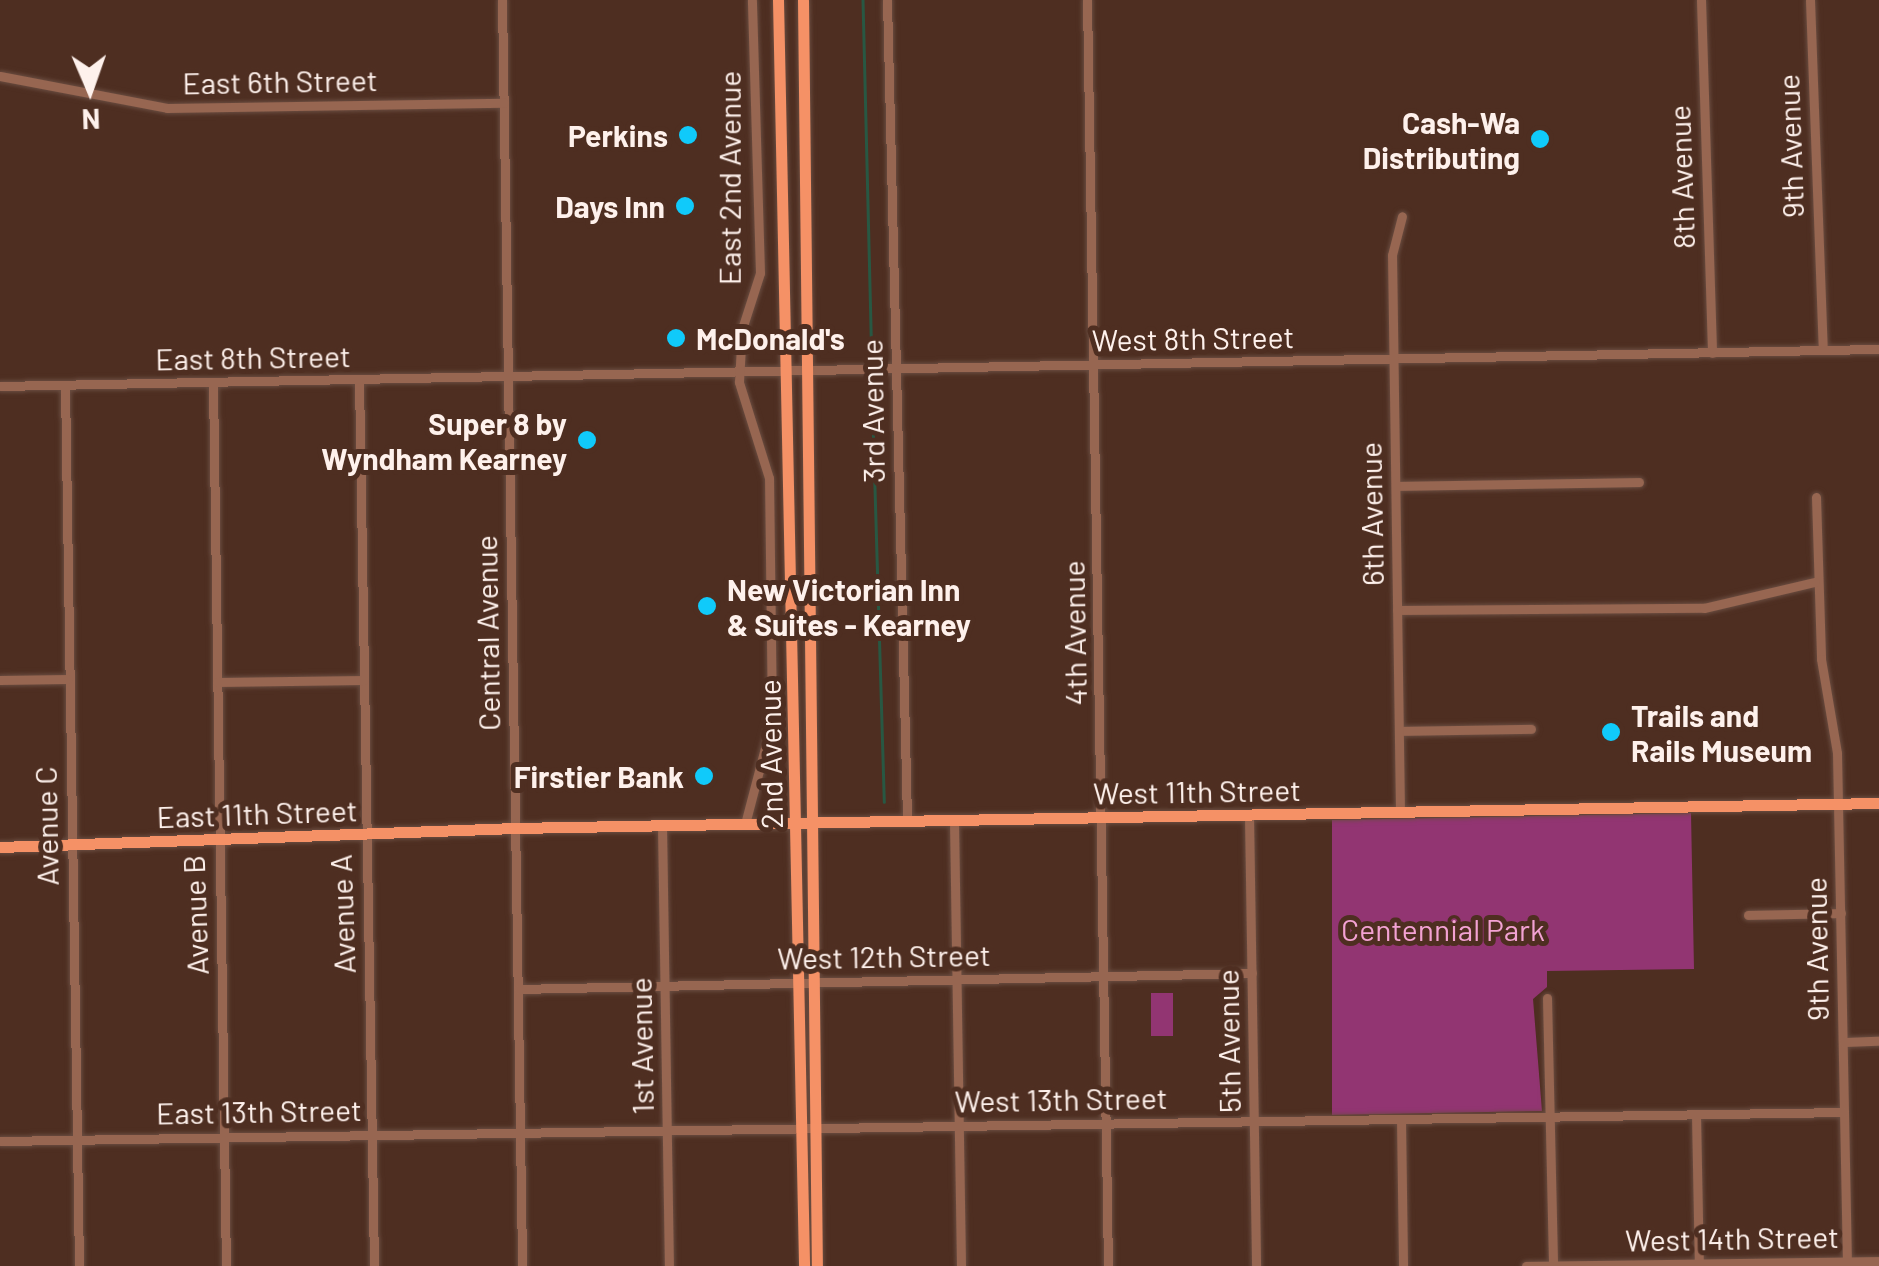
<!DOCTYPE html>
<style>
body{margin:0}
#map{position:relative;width:1879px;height:1266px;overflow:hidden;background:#4e2e21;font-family:Barlow,sans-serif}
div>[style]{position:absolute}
.green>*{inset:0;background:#923572;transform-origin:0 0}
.stream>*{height:2.5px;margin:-1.25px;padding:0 1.25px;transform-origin:1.25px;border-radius:1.25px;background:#285843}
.roads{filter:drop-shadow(0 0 2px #6a4d41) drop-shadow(0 0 2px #6a4d41)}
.minor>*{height:9px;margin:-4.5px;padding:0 4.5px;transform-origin:4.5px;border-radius:4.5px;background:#976651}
.major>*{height:11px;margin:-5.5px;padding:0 5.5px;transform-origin:5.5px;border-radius:5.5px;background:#f59166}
.dots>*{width:28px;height:28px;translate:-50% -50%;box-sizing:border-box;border:5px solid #4e2e21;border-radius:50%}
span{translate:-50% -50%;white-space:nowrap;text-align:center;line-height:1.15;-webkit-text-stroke:10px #4e2e21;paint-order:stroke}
.street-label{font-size:30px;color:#fef1ec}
.poi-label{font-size:30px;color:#fef1ec;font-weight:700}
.right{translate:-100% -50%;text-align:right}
.left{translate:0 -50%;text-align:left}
.park-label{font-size:30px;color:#f3a2d3}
.north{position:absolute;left:40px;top:40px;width:100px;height:100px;-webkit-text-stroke:8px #4e2e21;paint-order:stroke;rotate:178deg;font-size:28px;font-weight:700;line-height:40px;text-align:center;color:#fef1ec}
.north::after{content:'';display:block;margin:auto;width:35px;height:45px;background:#fef1ec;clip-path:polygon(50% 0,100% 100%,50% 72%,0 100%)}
</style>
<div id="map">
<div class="green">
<i style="clip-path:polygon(1691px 813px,1694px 969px,1547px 971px,1547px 987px,1533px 999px,1542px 1111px,1332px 1115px,1332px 820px)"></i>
<i style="left:1151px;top:993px;width:22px;height:43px"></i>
</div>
<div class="stream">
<i style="left:863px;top:0;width:361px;rotate:88.6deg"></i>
<i style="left:872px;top:387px;width:415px;rotate:88.3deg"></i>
</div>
<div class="roads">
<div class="minor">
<i style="left:502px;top:0;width:1266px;rotate:89.09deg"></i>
<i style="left:887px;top:0;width:821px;rotate:88.6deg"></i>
<i style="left:1087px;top:0;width:1266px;rotate:89.05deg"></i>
<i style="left:1701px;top:0;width:353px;rotate:88.2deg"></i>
<i style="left:1810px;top:0;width:350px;rotate:87.9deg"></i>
<i style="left:0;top:76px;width:170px;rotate:10.8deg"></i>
<i style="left:167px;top:108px;width:337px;rotate:-0.9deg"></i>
<i style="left:359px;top:379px;width:887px;rotate:89.03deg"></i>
<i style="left:213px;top:383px;width:883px;rotate:89.16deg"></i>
<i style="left:65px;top:385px;width:881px;rotate:89.09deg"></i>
<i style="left:0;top:386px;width:1879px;rotate:-1.13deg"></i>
<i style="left:1396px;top:486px;width:243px;rotate:-0.9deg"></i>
<i style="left:1816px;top:497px;width:162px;rotate:88.2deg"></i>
<i style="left:1821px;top:659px;width:95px;rotate:80.3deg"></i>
<i style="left:1837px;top:753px;width:513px;rotate:88.88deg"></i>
<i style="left:1397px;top:610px;width:307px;rotate:-0.4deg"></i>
<i style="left:1704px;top:608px;width:114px;rotate:-13.2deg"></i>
<i style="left:0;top:680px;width:68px;rotate:-0.8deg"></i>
<i style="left:217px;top:682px;width:147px;rotate:-0.8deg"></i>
<i style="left:1399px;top:731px;width:132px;rotate:-0.9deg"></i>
<i style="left:1400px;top:812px;width:557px;rotate:-90.82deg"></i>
<i style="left:1392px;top:255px;width:40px;rotate:-75.6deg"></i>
<i style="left:1249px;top:815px;width:451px;rotate:89.1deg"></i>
<i style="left:954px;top:820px;width:446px;rotate:89.1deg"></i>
<i style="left:745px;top:824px;width:106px;rotate:-75.3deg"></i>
<i style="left:772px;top:721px;width:243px;rotate:-90.7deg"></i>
<i style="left:769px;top:478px;width:101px;rotate:-107.4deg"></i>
<i style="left:739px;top:382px;width:53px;rotate:-86.8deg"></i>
<i style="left:742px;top:329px;width:59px;rotate:-72.2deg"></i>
<i style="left:760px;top:273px;width:273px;rotate:-91.7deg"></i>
<i style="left:662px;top:825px;width:441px;rotate:89.1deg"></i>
<i style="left:1748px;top:915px;width:93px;rotate:-1.2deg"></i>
<i style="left:518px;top:989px;width:734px;rotate:-1.25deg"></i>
<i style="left:1547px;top:998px;width:268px;rotate:88.7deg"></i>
<i style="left:1843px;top:1042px;width:36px;rotate:-2deg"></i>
<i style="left:1696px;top:1114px;width:152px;rotate:88.9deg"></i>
<i style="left:1401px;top:1119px;width:147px;rotate:89.2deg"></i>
<i style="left:0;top:1141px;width:1844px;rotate:-0.9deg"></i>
<i style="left:1526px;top:1266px;width:353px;rotate:-0.8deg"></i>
</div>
<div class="major">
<i style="left:778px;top:0;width:1266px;rotate:88.82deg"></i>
<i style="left:803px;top:0;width:1266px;rotate:89.37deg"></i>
<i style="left:0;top:847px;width:515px;rotate:-2.11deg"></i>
<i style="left:515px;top:828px;width:1364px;rotate:-1.05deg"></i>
</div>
</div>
<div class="dots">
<i style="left:688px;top:135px;background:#10cafa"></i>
<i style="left:1540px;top:139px;background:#10cafa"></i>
<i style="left:685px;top:206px;background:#10cafa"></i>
<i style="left:676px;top:338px;background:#10cafa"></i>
<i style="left:587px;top:440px;background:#10cafa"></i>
<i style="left:707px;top:606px;background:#10cafa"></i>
<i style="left:1611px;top:732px;background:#10cafa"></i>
<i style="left:704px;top:776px;background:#10cafa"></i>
</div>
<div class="street-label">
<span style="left:280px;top:81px;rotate:-1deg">East 6th Street</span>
<span style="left:1790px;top:146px;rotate:-92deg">9th Avenue</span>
<span style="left:1681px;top:177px;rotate:-92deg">8th Avenue</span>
<span style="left:729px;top:178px;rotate:-90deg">East 2nd Avenue</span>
<span style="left:1193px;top:338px;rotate:-1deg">West 8th Street</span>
<span style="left:253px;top:357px;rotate:-1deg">East 8th Street</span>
<span style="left:872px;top:411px;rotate:-91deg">3rd Avenue</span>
<span style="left:1371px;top:514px;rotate:-91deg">6th Avenue</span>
<span style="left:487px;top:633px;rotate:-91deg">Central Avenue</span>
<span style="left:1074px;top:633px;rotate:-91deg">4th Avenue</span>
<span style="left:770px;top:754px;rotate:-91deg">2nd Avenue</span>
<span style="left:1197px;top:791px;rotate:-1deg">West 11th Street</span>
<span style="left:257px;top:813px;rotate:-2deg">East 11th Street</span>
<span style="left:46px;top:826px;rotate:-91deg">Avenue C</span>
<span style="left:342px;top:914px;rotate:-92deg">Avenue A</span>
<span style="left:195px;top:915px;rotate:-92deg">Avenue B</span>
<span style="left:1816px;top:949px;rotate:-91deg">9th Avenue</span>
<span style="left:884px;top:956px;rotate:-1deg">West 12th Street</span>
<span style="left:1228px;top:1041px;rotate:-91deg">5th Avenue</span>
<span style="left:641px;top:1046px;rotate:-91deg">1st Avenue</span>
<span style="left:1061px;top:1099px;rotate:-1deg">West 13th Street</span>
<span style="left:259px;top:1111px;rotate:-1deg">East 13th Street</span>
<span style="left:1732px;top:1238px;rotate:-1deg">West 14th Street</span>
</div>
<div class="poi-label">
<span class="right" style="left:1520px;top:139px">Cash-Wa<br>Distributing</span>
<span class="right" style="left:668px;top:135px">Perkins</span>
<span class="right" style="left:665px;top:206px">Days Inn</span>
<span class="left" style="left:696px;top:338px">McDonald's</span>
<span class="right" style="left:567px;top:440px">Super 8 by<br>Wyndham Kearney</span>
<span class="left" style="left:727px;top:606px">New Victorian Inn<br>&amp; Suites - Kearney</span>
<span class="left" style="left:1631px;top:732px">Trails and<br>Rails Museum</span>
<span class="right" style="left:684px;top:776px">Firstier Bank</span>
</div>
<div class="park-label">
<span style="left:1443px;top:929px">Centennial Park</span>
</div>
<div class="north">N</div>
</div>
